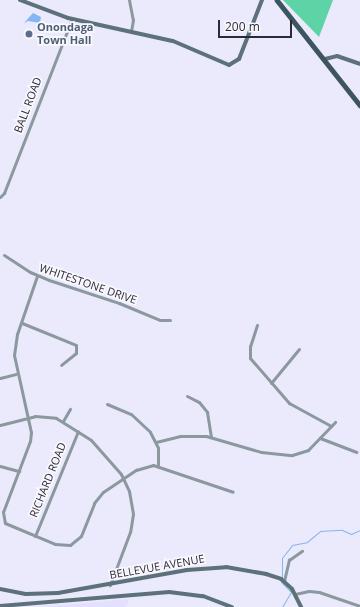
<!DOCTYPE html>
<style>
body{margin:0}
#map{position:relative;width:360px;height:607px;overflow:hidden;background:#ebe9fc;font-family:"Open Sans",sans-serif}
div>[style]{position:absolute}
.built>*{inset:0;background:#e3dffe}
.forest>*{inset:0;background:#5ed3a5}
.water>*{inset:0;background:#85b5f2}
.stream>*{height:1px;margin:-0.5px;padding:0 0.5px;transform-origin:0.5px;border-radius:0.5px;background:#85b5f2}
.street>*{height:3px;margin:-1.5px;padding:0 1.5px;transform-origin:1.5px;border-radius:1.5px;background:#8b999f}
.secondary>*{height:4px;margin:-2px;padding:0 2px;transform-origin:2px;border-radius:2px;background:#5c717a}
.primary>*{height:4.5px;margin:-2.25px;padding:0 2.25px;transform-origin:2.25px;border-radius:2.25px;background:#3c5560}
.dots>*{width:11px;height:11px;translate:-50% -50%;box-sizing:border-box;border:2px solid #f8f8fe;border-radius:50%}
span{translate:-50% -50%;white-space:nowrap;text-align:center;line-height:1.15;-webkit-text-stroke:3.5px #f8f8fe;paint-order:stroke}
.service-label{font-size:11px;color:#4e5e75;font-weight:700}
.left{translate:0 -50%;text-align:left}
.street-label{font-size:11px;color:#2c2a36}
.scale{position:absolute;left:218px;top:20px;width:74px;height:18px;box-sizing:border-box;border:2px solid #2c2a36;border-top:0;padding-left:5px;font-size:12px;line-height:14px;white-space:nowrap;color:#2c2a36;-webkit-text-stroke:3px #f8f8fe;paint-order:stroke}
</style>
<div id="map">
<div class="built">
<i style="clip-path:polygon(130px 599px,125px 607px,40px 607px)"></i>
</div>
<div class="forest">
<i style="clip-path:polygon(283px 0,333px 0,319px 37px)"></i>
</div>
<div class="water">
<i style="clip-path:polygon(33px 13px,41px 17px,40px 23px,28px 21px,24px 23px)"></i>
</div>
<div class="stream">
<i style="left:282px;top:577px;width:19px;rotate:-90deg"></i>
<i style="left:282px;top:558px;width:16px;rotate:-52deg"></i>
<i style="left:292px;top:545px;width:15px;rotate:-11deg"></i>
<i style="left:307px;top:542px;width:17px;rotate:-40deg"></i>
<i style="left:320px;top:531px;width:22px;rotate:-3deg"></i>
<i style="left:342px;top:530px;width:10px;rotate:24deg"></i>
<i style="left:351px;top:534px;width:10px;rotate:-24deg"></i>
<i style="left:281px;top:582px;width:14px;rotate:45deg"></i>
<i style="left:291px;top:592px;width:17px;rotate:121deg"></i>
</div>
<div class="street">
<i style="left:129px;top:0;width:20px;rotate:79deg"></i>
<i style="left:133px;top:20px;width:11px;rotate:100deg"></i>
<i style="left:0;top:197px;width:6px;rotate:-45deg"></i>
<i style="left:4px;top:193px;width:187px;rotate:-68.7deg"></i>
<i style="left:4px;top:255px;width:31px;rotate:33deg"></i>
<i style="left:30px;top:272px;width:21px;rotate:23deg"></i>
<i style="left:49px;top:280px;width:74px;rotate:18.2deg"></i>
<i style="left:119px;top:303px;width:44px;rotate:22.5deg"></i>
<i style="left:160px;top:320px;width:10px"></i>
<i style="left:37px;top:276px;width:61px;rotate:109deg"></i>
<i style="left:17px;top:334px;width:21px;rotate:98deg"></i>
<i style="left:14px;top:355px;width:79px;rotate:77.6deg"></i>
<i style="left:31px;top:432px;width:9px;rotate:96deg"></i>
<i style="left:30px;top:441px;width:76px;rotate:110.8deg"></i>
<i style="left:3px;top:512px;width:11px;rotate:80deg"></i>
<i style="left:5px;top:523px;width:54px;rotate:22.8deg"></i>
<i style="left:55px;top:544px;width:15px;rotate:4deg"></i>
<i style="left:70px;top:545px;width:14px;rotate:-39deg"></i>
<i style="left:81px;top:536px;width:35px;rotate:-68deg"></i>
<i style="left:94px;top:503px;width:14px;rotate:-51deg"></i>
<i style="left:103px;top:492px;width:40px;rotate:-34deg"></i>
<i style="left:136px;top:470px;width:18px;rotate:-16deg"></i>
<i style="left:153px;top:465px;width:84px;rotate:18.6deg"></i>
<i style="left:22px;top:323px;width:58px;rotate:22.2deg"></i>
<i style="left:76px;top:345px;width:8px;rotate:90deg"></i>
<i style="left:76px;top:353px;width:19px;rotate:141deg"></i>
<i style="left:257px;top:325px;width:22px;rotate:108deg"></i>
<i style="left:250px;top:346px;width:12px;rotate:90deg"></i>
<i style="left:250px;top:358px;width:60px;rotate:49.1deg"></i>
<i style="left:289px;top:403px;width:48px;rotate:28.7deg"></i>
<i style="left:0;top:378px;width:16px;rotate:-14deg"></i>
<i style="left:271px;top:383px;width:44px;rotate:-50.5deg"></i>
<i style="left:187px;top:396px;width:13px;rotate:27deg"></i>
<i style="left:199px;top:402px;width:13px;rotate:51deg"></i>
<i style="left:207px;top:412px;width:25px;rotate:81deg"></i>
<i style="left:107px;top:404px;width:26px;rotate:23deg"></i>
<i style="left:131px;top:414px;width:26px;rotate:43deg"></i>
<i style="left:150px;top:432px;width:18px;rotate:63deg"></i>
<i style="left:158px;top:448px;width:18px;rotate:90deg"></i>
<i style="left:63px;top:421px;width:14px;rotate:-60deg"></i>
<i style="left:0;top:425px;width:36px;rotate:-14deg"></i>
<i style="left:35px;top:416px;width:21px;rotate:5deg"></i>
<i style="left:56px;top:418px;width:41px;rotate:32.2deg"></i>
<i style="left:91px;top:440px;width:45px;rotate:48.6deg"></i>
<i style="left:121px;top:474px;width:19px;rotate:65deg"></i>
<i style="left:129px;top:491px;width:23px;rotate:80deg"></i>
<i style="left:133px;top:514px;width:18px;rotate:99deg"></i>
<i style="left:130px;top:532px;width:57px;rotate:110.7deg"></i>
<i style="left:320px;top:438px;width:39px;rotate:21deg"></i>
<i style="left:156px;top:442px;width:25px;rotate:-14deg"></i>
<i style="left:180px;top:436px;width:26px"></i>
<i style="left:206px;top:436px;width:57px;rotate:16.2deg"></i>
<i style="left:261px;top:452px;width:31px;rotate:6deg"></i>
<i style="left:292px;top:455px;width:17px;rotate:-17deg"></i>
<i style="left:308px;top:450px;width:39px;rotate:-46deg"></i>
<i style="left:0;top:466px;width:20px;rotate:15deg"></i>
<i style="left:35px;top:536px;width:113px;rotate:-67.7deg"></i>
<i style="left:284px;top:581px;width:22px;rotate:-77deg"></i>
<i style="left:289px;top:560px;width:16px;rotate:-35deg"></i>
<i style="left:295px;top:594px;width:14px;rotate:-12deg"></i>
<i style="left:309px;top:591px;width:10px;rotate:6deg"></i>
<i style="left:319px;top:592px;width:43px;rotate:18.9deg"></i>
</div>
<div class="secondary">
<i style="left:20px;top:0;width:51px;rotate:20.6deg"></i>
<i style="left:68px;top:18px;width:107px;rotate:12.4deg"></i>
<i style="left:173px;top:41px;width:61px;rotate:23.2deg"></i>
<i style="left:229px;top:65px;width:12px;rotate:-31deg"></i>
<i style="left:239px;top:59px;width:63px;rotate:-68.7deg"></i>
<i style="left:325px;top:59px;width:12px;rotate:-14deg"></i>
<i style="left:337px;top:56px;width:24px;rotate:19deg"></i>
<i style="left:0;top:589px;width:26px;rotate:11deg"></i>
<i style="left:26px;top:594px;width:32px;rotate:-2deg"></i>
<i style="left:58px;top:593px;width:131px;rotate:-10.1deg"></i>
<i style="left:187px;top:570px;width:39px;rotate:-4deg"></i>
<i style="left:226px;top:567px;width:41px;rotate:9.9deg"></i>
<i style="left:266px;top:574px;width:16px;rotate:18deg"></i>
<i style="left:281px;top:579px;width:15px;rotate:42deg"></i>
<i style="left:292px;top:589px;width:20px;rotate:63deg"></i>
<i style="left:0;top:606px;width:170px;rotate:-4.7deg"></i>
<i style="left:169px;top:592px;width:34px;rotate:7deg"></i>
<i style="left:203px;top:596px;width:31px;rotate:21deg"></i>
</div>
<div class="primary">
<i style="left:277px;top:0;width:134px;rotate:51.7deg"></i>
</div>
<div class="dots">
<i style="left:29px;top:34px;background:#5c6f8a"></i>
</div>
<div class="service-label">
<span class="left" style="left:37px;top:34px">Onondaga<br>Town Hall</span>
</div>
<div class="street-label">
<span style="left:28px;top:105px;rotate:-69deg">BALL ROAD</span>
<span style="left:88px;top:284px;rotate:19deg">WHITESTONE DRIVE</span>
<span style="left:48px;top:480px;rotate:-68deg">RICHARD ROAD</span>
<span style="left:157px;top:567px;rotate:-10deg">BELLEVUE AVENUE</span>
</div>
<div class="scale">200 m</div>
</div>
